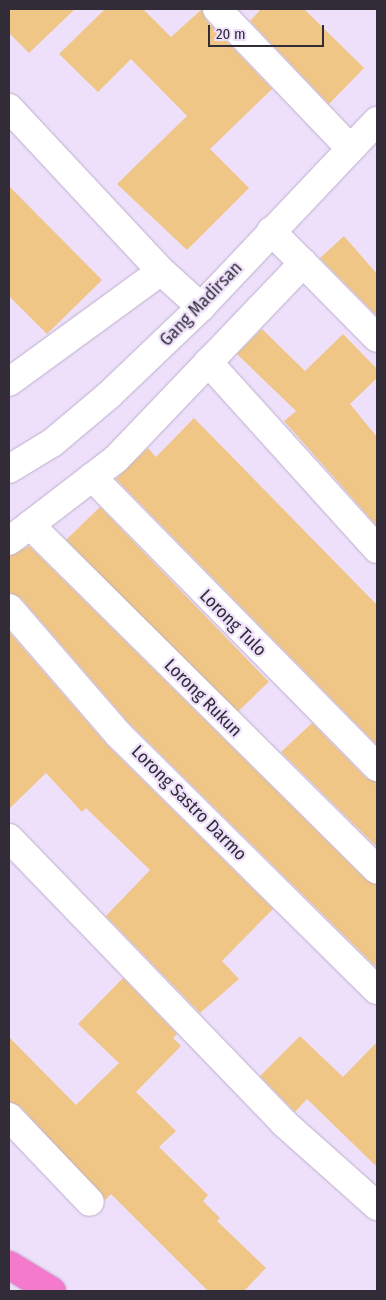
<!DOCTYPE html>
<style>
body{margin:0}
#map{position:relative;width:386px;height:1300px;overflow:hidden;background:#eee0fa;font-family:"Fira Sans Condensed",sans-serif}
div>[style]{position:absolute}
.building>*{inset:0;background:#efc686;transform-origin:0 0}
.roads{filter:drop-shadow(0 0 1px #bdadcc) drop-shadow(0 0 1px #bdadcc)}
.street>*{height:28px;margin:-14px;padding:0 14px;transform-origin:14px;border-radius:14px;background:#fff}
.highway>*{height:28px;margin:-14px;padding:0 14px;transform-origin:14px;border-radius:14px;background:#f37acd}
span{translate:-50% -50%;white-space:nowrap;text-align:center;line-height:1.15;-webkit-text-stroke:4.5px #eee0fa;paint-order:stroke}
.street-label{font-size:18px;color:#322c38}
.frame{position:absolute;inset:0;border:10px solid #322c38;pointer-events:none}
.scale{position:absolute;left:208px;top:25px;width:116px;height:22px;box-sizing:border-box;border:2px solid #322c38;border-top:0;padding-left:6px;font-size:15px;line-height:18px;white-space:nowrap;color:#322c38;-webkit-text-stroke:4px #eee0fa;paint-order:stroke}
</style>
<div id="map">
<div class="building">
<i style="clip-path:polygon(9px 9px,75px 9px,29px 53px,9px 33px)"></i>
<i style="clip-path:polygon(105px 9px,143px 9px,171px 37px,202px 9px,206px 20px,272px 89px,210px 149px,249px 188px,187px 250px,117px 184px,187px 116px,131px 59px,98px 92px,59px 54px)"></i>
<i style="clip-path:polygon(261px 9px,304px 9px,364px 68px,329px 104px,250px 21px)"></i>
<i style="clip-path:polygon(9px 186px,102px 280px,47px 334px,9px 296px)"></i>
<i style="clip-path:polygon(344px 236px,377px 274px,377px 316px,320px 258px)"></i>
<i style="clip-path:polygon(262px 329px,305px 371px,343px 334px,377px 369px,377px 378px,350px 404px,377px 437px,377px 526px,284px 421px,296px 411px,237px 354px)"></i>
<i style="clip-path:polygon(194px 418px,377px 605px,377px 745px,116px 479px,148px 448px,156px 457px)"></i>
<i style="left:100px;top:507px;width:243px;height:47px;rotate:46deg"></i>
<i style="clip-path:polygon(29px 546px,366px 880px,377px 884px,377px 968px,129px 723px,21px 598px,9px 593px,9px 556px)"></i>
<i style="clip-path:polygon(9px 632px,107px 745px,273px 909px,222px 961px,239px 979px,200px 1013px,106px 916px,150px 870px,86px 808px,82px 812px,46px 773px,9px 809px)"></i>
<i style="clip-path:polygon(312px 723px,366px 778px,377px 782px,377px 847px,281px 752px)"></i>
<i style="clip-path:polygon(123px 978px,177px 1034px,173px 1038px,181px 1046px,136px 1092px,176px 1131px,159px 1147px,208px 1195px,203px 1201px,220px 1218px,217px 1221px,266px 1268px,244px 1291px,208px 1291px,111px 1194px,105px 1200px,20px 1106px,9px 1102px,9px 1037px,76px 1105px,119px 1063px,78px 1024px)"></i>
<i style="clip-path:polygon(300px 1036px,343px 1077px,377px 1042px,377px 1167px,307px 1099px,295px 1112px,260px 1076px)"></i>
</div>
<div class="roads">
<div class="street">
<i style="left:217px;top:9px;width:192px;rotate:46.3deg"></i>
<i style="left:9px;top:108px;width:223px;rotate:47deg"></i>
<i style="left:271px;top:231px;width:45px;rotate:45deg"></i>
<i style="left:208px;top:362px;width:252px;rotate:47.9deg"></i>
<i style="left:9px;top:382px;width:188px;rotate:-36.1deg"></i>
<i style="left:161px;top:271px;width:54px;rotate:42deg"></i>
<i style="left:9px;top:469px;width:50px;rotate:-31.2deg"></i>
<i style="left:52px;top:443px;width:75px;rotate:-40.1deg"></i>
<i style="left:109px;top:395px;width:127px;rotate:-43.7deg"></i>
<i style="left:201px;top:307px;width:256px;rotate:-46.6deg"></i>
<i style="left:92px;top:477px;width:407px;rotate:45.5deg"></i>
<i style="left:30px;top:525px;width:489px;rotate:44.8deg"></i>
<i style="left:9px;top:541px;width:135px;rotate:-37.5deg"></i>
<i style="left:116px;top:459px;width:271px;rotate:-46.3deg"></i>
<i style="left:303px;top:263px;width:105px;rotate:45.4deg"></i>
<i style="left:9px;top:608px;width:167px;rotate:49.1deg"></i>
<i style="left:118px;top:734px;width:364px;rotate:44.7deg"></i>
<i style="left:9px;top:838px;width:396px;rotate:46deg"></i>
<i style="left:284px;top:1123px;width:125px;rotate:41.7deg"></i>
<i style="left:9px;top:1117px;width:117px;rotate:46.4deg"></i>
</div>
<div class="highway">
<i style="left:9px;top:1265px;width:50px;rotate:31.2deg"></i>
</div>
</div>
<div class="street-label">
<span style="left:201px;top:304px;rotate:-46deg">Gang Madirsan</span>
<span style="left:233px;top:623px;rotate:45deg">Lorong Tulo</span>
<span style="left:203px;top:698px;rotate:45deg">Lorong Rukun</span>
<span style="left:189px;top:803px;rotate:45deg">Lorong Sastro Darmo</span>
</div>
<div class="frame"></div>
<div class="scale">20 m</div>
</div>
